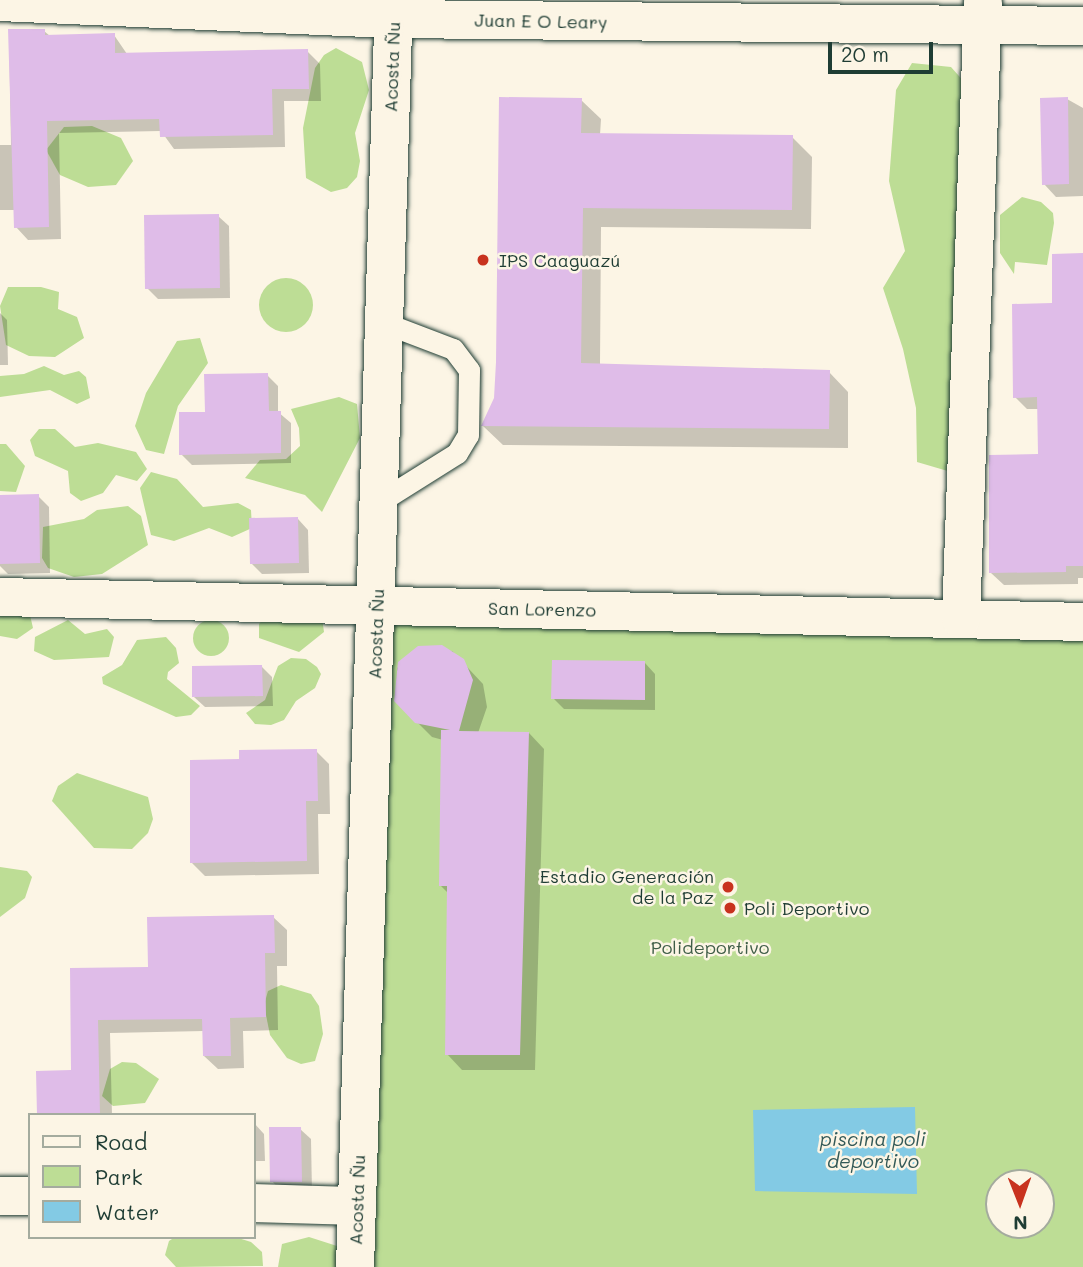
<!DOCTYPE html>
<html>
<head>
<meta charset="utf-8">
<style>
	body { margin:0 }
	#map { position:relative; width:1083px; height:1267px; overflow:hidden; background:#fcf5e5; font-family:Mali,sans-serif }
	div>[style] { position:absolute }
	.green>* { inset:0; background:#bddd95 }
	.round { border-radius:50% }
	.water>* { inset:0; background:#83cae4 }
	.shadow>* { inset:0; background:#0003 }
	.building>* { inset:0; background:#dfbce8 }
	.roads { filter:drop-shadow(0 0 2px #1f3d34) drop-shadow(0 0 2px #1f3d34) }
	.lane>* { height:21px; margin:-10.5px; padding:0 10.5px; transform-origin:10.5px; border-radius:10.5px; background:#fcf5e5 }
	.street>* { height:38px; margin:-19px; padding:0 19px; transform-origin:19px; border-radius:19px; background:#fcf5e5 }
	.dots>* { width:19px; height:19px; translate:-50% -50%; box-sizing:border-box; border:4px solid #fcf5e5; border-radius:50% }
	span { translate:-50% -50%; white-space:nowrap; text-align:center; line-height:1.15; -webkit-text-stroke:5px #fcf5e5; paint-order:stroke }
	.street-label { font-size:18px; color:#1f3d34 }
	.poi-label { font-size:18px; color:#1f3d34 }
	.left { translate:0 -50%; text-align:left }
	.right { translate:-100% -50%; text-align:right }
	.park-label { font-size:18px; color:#3f5d47 }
	.water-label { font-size:19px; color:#335957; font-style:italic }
	.legend { position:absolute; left:28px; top:1113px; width:228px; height:126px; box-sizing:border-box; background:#fcf5e5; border:2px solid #a4ab9e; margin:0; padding:9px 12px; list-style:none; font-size:21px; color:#1f3d34 }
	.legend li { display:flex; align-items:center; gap:14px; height:35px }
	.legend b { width:35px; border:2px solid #a4ab9e }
	.north { position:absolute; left:985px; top:1169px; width:70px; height:70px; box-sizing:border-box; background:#fcf5e5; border:2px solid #a4ab9e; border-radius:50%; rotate:179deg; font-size:19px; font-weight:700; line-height:28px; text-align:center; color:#1f3d34 }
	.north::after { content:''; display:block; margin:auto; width:24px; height:32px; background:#c8321e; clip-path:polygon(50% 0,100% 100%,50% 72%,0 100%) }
	.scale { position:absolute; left:828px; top:42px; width:105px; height:32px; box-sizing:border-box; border:4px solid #1f3d34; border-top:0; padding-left:9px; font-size:21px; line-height:24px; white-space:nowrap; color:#1f3d34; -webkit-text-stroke:5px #fcf5e5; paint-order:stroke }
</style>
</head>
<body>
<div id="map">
	<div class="green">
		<div style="clip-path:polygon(336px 48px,362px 62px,369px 90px,355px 133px,360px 161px,357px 177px,347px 188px,331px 192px,306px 178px,303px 128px,315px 68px,324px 55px)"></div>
		<div style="clip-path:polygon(912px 63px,951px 67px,974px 93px,951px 472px,917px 462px,916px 408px,903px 349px,883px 288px,905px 251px,889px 181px,896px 90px)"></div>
		<div style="clip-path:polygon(92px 126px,121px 138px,133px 161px,116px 185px,88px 187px,60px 175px,46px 150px,64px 127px)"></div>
		<div style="clip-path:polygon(1022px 197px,1041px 202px,1053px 213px,1054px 223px,1047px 265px,1015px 262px,1014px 274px,1000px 253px,1000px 215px)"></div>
		<div class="round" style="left:259px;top:278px;width:54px;height:54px"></div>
		<div style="clip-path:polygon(8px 287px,41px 287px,59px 292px,58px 309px,77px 317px,84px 338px,55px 357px,29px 356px,6px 345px,0 306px)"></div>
		<div style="clip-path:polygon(200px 338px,208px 363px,178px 406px,164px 454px,146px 450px,135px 426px,146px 393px,177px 341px)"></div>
		<div style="clip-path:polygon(44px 366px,64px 375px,79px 371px,86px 377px,90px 398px,77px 404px,50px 390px,0 397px,0 376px,24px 374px)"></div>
		<div style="clip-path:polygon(339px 397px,357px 404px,360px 438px,322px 512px,305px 495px,245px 478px,260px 460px,286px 459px,300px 446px,299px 428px,291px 409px)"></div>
		<div style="clip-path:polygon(39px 429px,55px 429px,75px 447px,98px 443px,136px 452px,147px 469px,137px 481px,116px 475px,103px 493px,81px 501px,70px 493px,68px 471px,35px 456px,30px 440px)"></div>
		<div style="clip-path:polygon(0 444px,6px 444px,25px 466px,16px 492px,0 491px)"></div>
		<div style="clip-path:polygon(151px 472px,177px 479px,203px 507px,238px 503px,251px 510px,252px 528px,232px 537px,209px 528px,174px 541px,151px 535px,140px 488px)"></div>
		<div style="clip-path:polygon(128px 506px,141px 516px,148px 545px,102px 574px,74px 577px,48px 568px,42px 558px,43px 527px,84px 519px,97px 510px)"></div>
		<div style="clip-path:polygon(0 604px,30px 615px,33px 628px,17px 639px,0 636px)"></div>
		<div style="clip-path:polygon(321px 611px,324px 632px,299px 652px,259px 638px,259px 624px,269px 612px)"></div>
		<div class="round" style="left:193px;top:620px;width:36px;height:36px"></div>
		<div style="clip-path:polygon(68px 620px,85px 634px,107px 629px,114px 637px,109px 657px,54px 660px,34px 651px,35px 637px)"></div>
		<div style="clip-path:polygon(evenodd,390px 624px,1083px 632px,1083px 1267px,361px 1267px,390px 624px,999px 1183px,1041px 1183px,1041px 1225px,999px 1225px,999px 1183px)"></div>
		<div style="clip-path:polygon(166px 637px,176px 648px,179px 663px,168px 672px,167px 679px,200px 706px,191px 715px,176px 717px,103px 684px,102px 677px,122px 665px,137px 640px)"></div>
		<div style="clip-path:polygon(291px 658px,306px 659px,317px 667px,321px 674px,315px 688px,296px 701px,284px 720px,271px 725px,255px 724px,246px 713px,265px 700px,278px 666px)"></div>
		<div style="clip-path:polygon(77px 773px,148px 797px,153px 819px,148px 833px,132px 849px,94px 848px,52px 801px,58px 786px)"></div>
		<div style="clip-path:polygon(0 867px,27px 871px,32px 877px,25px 898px,0 917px)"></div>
		<div style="clip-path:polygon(281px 985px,311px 994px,319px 1006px,323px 1034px,315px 1061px,301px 1064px,287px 1058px,270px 1035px,264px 1005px,268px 991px)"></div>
		<div style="clip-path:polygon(122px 1062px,136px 1063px,159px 1079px,145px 1103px,113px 1106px,102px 1096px,110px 1069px)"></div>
		<div style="clip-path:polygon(175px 1237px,235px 1237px,251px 1242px,262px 1252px,263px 1266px,176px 1267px,165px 1255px,169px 1241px)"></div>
		<div style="clip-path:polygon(309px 1237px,337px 1246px,349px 1267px,278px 1267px,282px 1244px)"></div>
	</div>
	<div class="water">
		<div style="clip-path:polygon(915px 1107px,917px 1194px,755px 1191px,753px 1110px)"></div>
	</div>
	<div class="shadow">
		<div style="clip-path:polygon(9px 31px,44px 31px,50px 36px,114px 35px,127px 54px,307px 51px,320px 64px,321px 101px,284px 101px,285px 147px,174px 149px,161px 131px,59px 133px,61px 239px,28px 240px,16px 227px,15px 210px,0 210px,0 145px,11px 145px)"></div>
		<div style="clip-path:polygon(1067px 99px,1083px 108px,1083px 196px,1056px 197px,1044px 184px)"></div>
		<div style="clip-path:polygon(581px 100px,601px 119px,600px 135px,792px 137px,812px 157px,811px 229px,601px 227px,600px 366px,829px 372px,848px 392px,848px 448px,503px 445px,483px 426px,496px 399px)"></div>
		<div style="clip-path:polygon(218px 216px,229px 226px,230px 298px,158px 299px,147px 288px)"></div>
		<div style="clip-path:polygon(1083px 255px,1083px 578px,1078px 578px,1078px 584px,1004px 585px,991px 573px,1039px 456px,1039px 409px,1027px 409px,1015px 397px,1054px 305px)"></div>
		<div style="clip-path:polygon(0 313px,7px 320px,8px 365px,0 365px)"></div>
		<div style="clip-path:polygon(267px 375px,278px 386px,278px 412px,291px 423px,291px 463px,192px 465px,181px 454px,207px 414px)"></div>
		<div style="clip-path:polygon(0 496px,38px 496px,49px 507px,50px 573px,8px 574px,0 566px)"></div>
		<div style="clip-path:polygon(298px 519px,308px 530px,309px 573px,262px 574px,251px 563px)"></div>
		<div style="clip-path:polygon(419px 648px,452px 651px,483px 684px,487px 707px,478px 733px,529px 733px,544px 749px,535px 1070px,462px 1070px,447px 1054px,448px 893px,441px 886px,443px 740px,432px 737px,396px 701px,397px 668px)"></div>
		<div style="clip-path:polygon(645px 663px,655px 674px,655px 710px,564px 709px,553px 698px)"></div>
		<div style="clip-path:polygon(262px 667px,272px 677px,273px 706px,205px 707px,194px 697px)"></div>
		<div style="clip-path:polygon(316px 751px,329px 764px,330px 814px,318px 814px,319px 874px,205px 876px,192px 863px,240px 761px)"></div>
		<div style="clip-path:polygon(273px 917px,287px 930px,287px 966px,277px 966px,278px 1030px,243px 1031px,244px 1068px,218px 1069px,204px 1056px,204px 1031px,110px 1033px,112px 1115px,38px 1115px,73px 1072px,71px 970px,149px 969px)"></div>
		<div style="clip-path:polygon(254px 1123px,264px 1134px,265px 1161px,254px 1161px)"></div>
		<div style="clip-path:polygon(300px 1129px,311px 1139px,312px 1193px,282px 1192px,272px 1181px)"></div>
	</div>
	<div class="building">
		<div style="clip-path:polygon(8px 29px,45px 29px,45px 35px,115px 33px,115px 53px,308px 49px,309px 89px,272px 89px,273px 135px,160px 137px,159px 119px,47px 121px,49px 227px,14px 228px)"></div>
		<div style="clip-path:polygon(499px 97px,582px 98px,581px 133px,793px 135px,792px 210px,583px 208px,581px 363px,830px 370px,829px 429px,481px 426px,494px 398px,496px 362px)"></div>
		<div style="clip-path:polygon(1068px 97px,1069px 184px,1042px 185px,1040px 98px)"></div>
		<div style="clip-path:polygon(219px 214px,220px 288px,145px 289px,144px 215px)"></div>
		<div style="clip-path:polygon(1083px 253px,1083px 566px,1066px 566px,1066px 572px,989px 573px,989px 455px,1038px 454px,1037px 397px,1013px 398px,1012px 304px,1052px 303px,1052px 254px)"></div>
		<div style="clip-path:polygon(268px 373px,269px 411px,281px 411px,281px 453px,179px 455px,179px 412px,205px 412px,204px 374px)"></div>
		<div style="clip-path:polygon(39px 494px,40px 563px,0 564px,0 495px)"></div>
		<div style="clip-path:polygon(298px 517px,299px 563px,250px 564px,249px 518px)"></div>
		<div style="clip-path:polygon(442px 645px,464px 659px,473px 680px,459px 731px,529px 732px,520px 1055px,445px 1055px,447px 886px,439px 886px,441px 730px,450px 730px,415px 723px,394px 701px,398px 662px,418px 646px)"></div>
		<div style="clip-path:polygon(552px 660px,645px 661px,645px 700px,551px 699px)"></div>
		<div style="clip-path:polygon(262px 665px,263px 696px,192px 697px,192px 666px)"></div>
		<div style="clip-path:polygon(317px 749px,318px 801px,306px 801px,307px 861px,190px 863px,190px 760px,239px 759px,239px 750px)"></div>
		<div style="clip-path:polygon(274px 915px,275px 953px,265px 953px,266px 1017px,230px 1018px,231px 1056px,203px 1056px,202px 1019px,98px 1020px,100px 1115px,37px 1115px,36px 1071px,71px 1070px,70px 968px,148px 967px,147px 917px)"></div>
		<div style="clip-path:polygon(269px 1127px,301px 1127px,302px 1182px,270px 1182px)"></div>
	</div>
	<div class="roads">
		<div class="lane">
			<div style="left:379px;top:502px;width:92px;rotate:-32.1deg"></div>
			<div style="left:457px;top:453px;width:21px;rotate:-59deg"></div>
			<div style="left:468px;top:435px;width:65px;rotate:-89.1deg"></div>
			<div style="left:469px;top:370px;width:26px;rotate:-127deg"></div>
			<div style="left:453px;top:349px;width:73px;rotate:-159.1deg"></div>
		</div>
		<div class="street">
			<div style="left:0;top:2px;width:394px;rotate:2.5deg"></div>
			<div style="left:394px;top:19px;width:689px;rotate:0.58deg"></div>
			<div style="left:0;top:597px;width:1083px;rotate:1.32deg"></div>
			<div style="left:961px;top:619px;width:617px;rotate:-87.96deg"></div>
			<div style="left:0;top:1196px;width:30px"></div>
			<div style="left:254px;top:1203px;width:103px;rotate:1.7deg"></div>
			<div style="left:355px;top:1267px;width:1268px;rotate:-88.24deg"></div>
		</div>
	</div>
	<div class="dots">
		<div style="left:483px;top:260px;background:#c8321e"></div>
		<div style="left:728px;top:887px;background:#c8321e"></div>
		<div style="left:730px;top:908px;background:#c8321e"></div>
	</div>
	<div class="street-label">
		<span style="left:541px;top:21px;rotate:1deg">Juan E O Leary</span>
		<span style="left:392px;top:67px;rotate:-88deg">Acosta Ñu</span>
		<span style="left:542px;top:609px;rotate:1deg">San Lorenzo</span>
		<span style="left:376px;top:634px;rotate:-88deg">Acosta Ñu</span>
		<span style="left:357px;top:1200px;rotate:-88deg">Acosta Ñu</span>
	</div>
	<div class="poi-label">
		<span class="left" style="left:499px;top:260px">IPS Caaguazú</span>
		<span class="right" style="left:714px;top:887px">Estadio Generación<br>de la Paz</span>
		<span class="left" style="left:744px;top:908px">Poli Deportivo</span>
	</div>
	<div class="park-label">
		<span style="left:710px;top:947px">Polideportivo</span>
	</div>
	<div class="water-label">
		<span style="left:873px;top:1150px">piscina poli<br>deportivo</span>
	</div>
	<ul class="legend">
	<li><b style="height:9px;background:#fcf5e5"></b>Road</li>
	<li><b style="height:19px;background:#bddd95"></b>Park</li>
	<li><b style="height:19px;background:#83cae4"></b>Water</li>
	</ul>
	<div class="north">N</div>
	<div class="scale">20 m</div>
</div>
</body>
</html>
